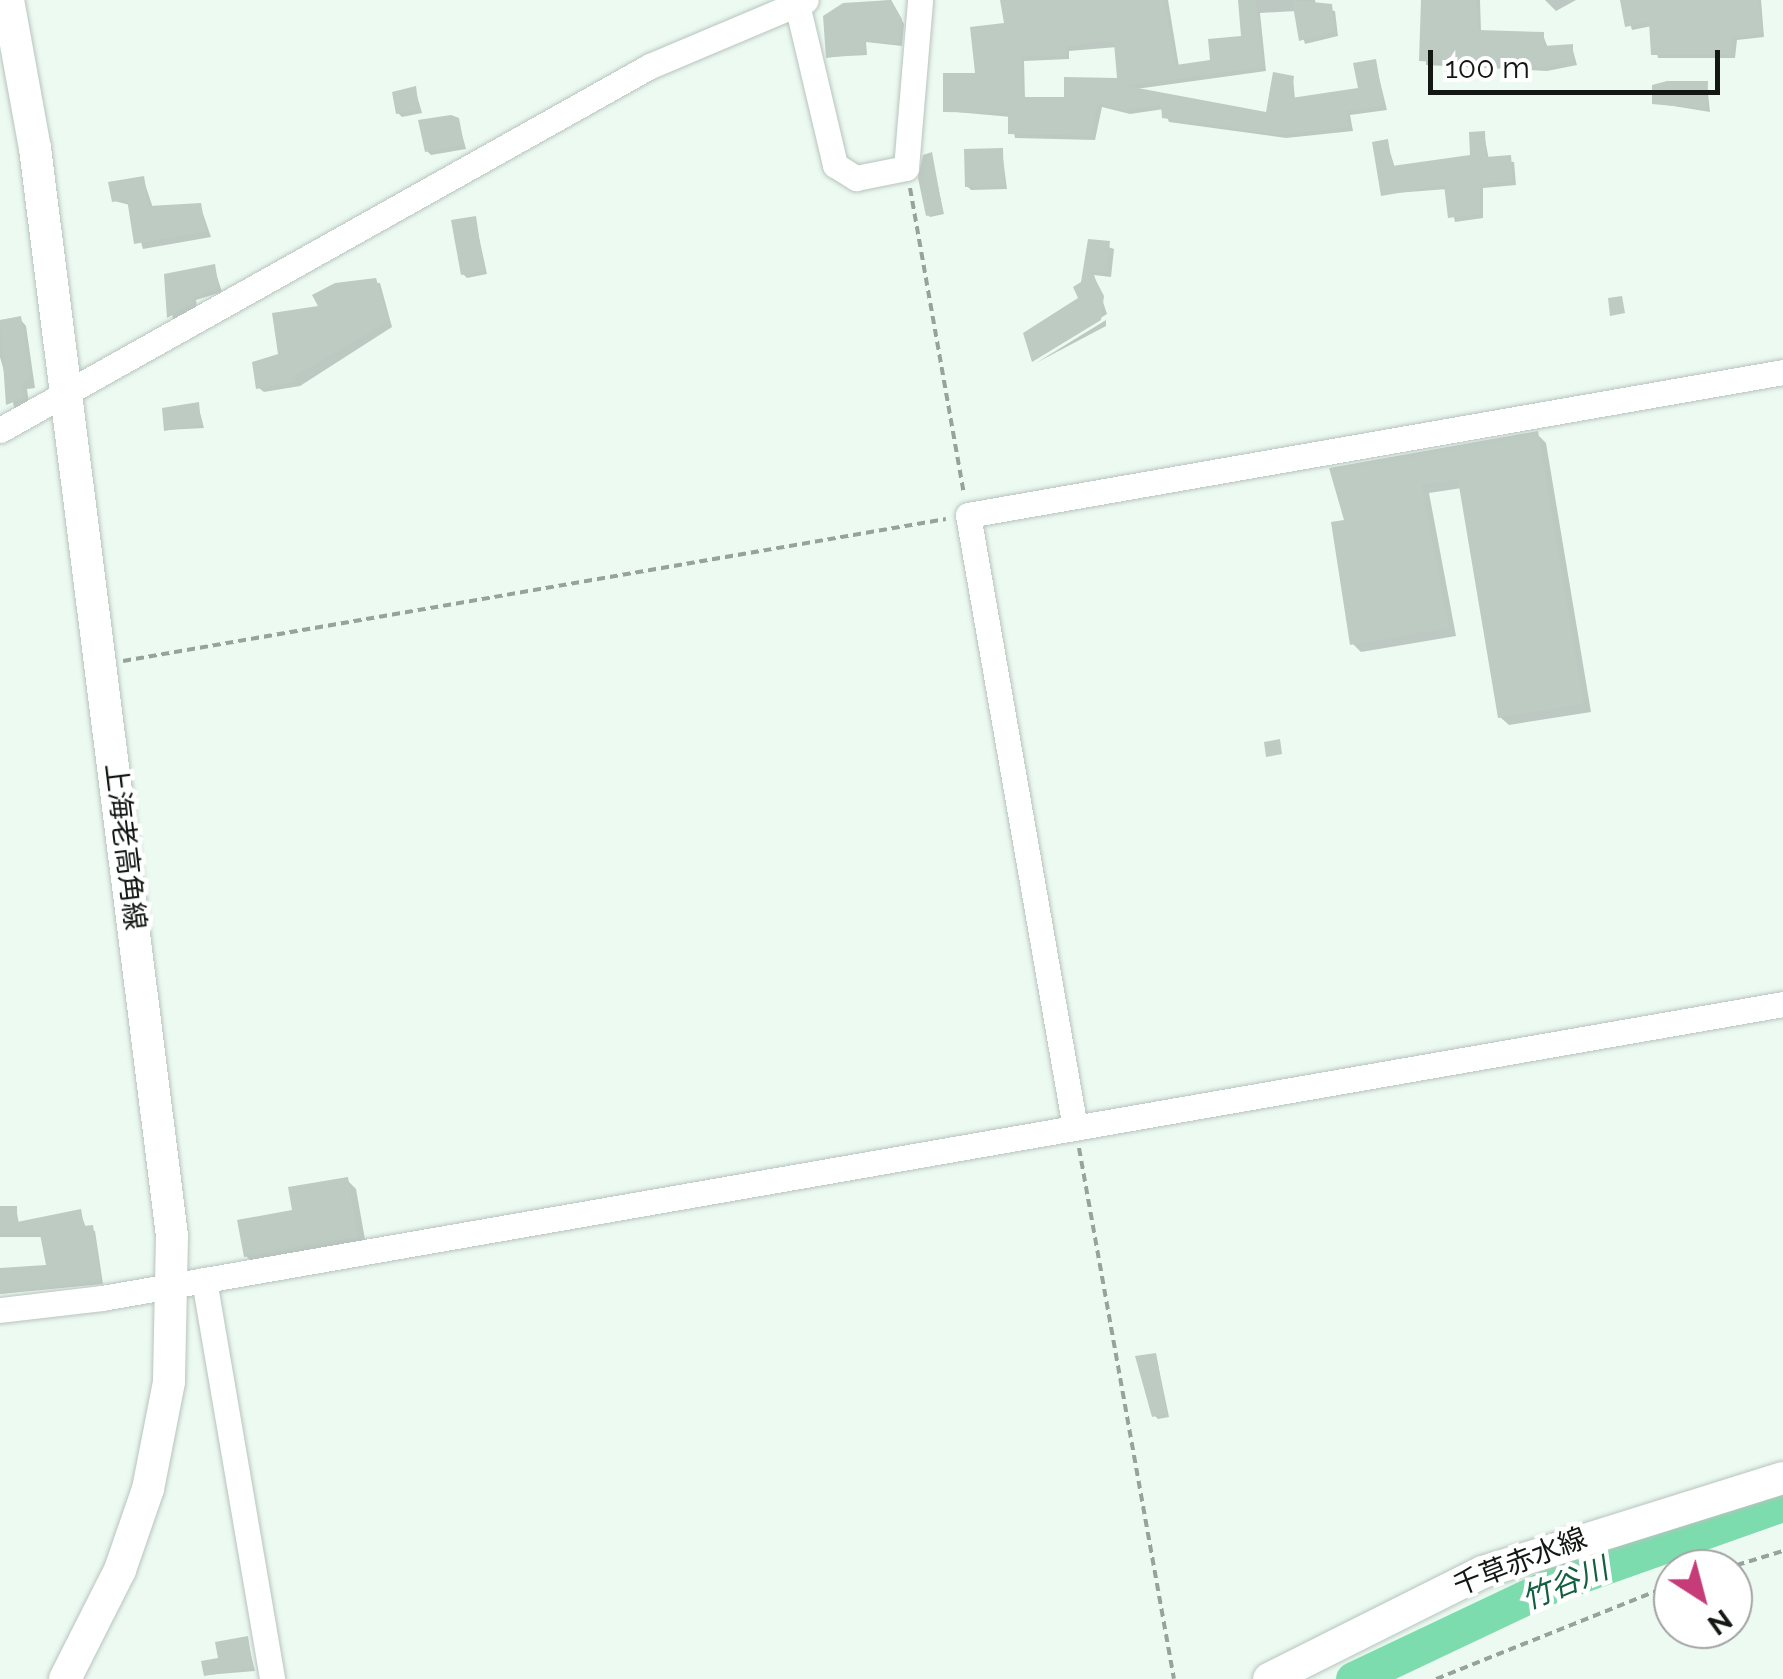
<!DOCTYPE html>
<html>
<head>
<meta charset="utf-8">
<style>
	body { margin:0 }
	#map { position:relative; width:1783px; height:1679px; overflow:hidden; background:#ecfaf2; font-family:Raleway,"Noto Sans JP",sans-serif }
	div>[style] { position:absolute }
	.shadow>* { inset:0; background:#0003 }
	.river>* { height:35px; margin:-17.5px; padding:0 17.5px; transform-origin:17.5px; border-radius:17.5px; background:#7cdcad }
	.building>* { inset:0; background:#bdcbc3 }
	.path>* { height:4px; margin-top:-2px; transform-origin:0; background:repeating-linear-gradient(90deg,#98a29c 0 8px,transparent 0 13px) }
	.roads { filter:drop-shadow(0 0 2px #b7c4bd) drop-shadow(0 0 2px #b7c4bd) }
	.minor>* { height:25px; margin:-12.5px; padding:0 12.5px; transform-origin:12.5px; border-radius:12.5px; background:#fff }
	.major>* { height:32px; margin:-16px; padding:0 16px; transform-origin:16px; border-radius:16px; background:#fff }
	span { translate:-50% -50%; white-space:nowrap; text-align:center; line-height:1.15; -webkit-text-stroke:9px #fff; paint-order:stroke }
	.street-label { font-size:28px; color:#131815 }
	.water-label { font-size:30px; color:#155f41; font-style:italic }
	.north { position:absolute; left:1653px; top:1549px; width:100px; height:100px; box-sizing:border-box; background:#fff; border:2px solid #a1a3a1; border-radius:50%; rotate:144deg; font-size:28px; font-weight:700; line-height:40px; text-align:center; color:#131815 }
	.north::after { content:''; display:block; margin:auto; width:35px; height:45px; background:#c53c78; clip-path:polygon(50% 0,100% 100%,50% 72%,0 100%) }
	.scale { position:absolute; left:1428px; top:50px; width:292px; height:45px; box-sizing:border-box; border:5px solid #131815; border-top:0; padding-left:12px; font-size:30px; line-height:35px; white-space:nowrap; color:#131815; -webkit-text-stroke:8px #fff; paint-order:stroke }
</style>
</head>
<body>
<div id="map">
	<div class="shadow">
		<div style="clip-path:polygon(891px 0,904px 24px,902px 46px,866px 42px,867px 55px,829px 57px,843px 5px)"></div>
		<div style="clip-path:polygon(evenodd,1002px 0,1168px 0,1179px 67px,1213px 63px,1244px 38px,1240px 0,1315px 0,1316px 8px,1335px 11px,1338px 36px,1305px 44px,1296px 11px,1260px 13px,1266px 71px,1136px 89px,1269px 115px,1293px 78px,1295px 100px,1361px 90px,1375px 61px,1387px 110px,1350px 115px,1353px 131px,1286px 138px,1169px 122px,1164px 109px,1130px 114px,1102px 107px,1095px 140px,1015px 138px,1011px 117px,945px 111px,978px 75px,1007px 25px,1002px 0,1117px 47px,1120px 80px,1066px 100px,1025px 99px,1024px 61px,1069px 59px,1069px 51px,1117px 47px)"></div>
		<div style="clip-path:polygon(1424px 0,1480px 0,1481px 32px,1543px 35px,1548px 48px,1572px 47px,1577px 65px,1547px 71px,1426px 65px)"></div>
		<div style="clip-path:polygon(1545px 0,1576px 0,1556px 11px)"></div>
		<div style="clip-path:polygon(1623px 0,1761px 0,1764px 37px,1737px 40px,1735px 58px,1658px 58px,1652px 26px,1632px 30px)"></div>
		<div style="clip-path:polygon(1707px 84px,1710px 112px,1655px 103px)"></div>
		<div style="clip-path:polygon(415px 89px,422px 113px,402px 117px,398px 113px)"></div>
		<div style="clip-path:polygon(458px 120px,466px 149px,431px 155px,427px 151px)"></div>
		<div style="clip-path:polygon(1484px 134px,1489px 160px,1514px 162px,1516px 185px,1483px 188px,1483px 218px,1455px 222px,1447px 189px,1383px 194px,1387px 142px,1395px 168px,1473px 157px)"></div>
		<div style="clip-path:polygon(1002px 151px,1007px 189px,971px 190px,967px 186px)"></div>
		<div style="clip-path:polygon(931px 155px,944px 214px,930px 217px,928px 215px)"></div>
		<div style="clip-path:polygon(143px 178px,153px 208px,200px 205px,211px 237px,143px 249px,130px 205px,114px 201px)"></div>
		<div style="clip-path:polygon(475px 219px,487px 274px,467px 278px,463px 274px)"></div>
		<div style="clip-path:polygon(1090px 241px,1114px 249px,1111px 277px,1094px 275px,1107px 314px,1033px 359px,1025px 334px,1082px 299px)"></div>
		<div style="clip-path:polygon(214px 267px,222px 292px,196px 300px,197px 307px,173px 320px,166px 276px)"></div>
		<div style="clip-path:polygon(380px 283px,392px 327px,300px 386px,264px 392px,259px 388px,336px 285px)"></div>
		<div style="clip-path:polygon(20px 319px,26px 326px,35px 388px,27px 389px,29px 404px,15px 410px,0 357px,0 320px)"></div>
		<div style="clip-path:polygon(1106px 320px,1106px 326px,1036px 363px)"></div>
		<div style="clip-path:polygon(198px 405px,204px 428px,166px 430px)"></div>
		<div style="clip-path:polygon(1537px 434px,1546px 443px,1591px 712px,1509px 725px,1500px 717px,1462px 488px,1429px 493px,1456px 636px,1361px 652px,1352px 643px,1348px 522px,1333px 470px)"></div>
		<div style="clip-path:polygon(347px 1180px,356px 1189px,366px 1245px,255px 1265px,246px 1256px,295px 1212px)"></div>
		<div style="clip-path:polygon(0 1208px,16px 1208px,19px 1224px,80px 1211px,86px 1228px,95px 1231px,103px 1284px,0 1294px,0 1270px,49px 1267px,43px 1237px,0 1237px)"></div>
		<div style="clip-path:polygon(1156px 1355px,1169px 1417px,1158px 1419px,1155px 1416px)"></div>
		<div style="clip-path:polygon(247px 1639px,255px 1671px,206px 1675px,221px 1660px)"></div>
	</div>
	<div class="river">
		<div style="left:1353px;top:1679px;width:216px;rotate:-25.3deg"></div>
		<div style="left:1548px;top:1587px;width:249px;rotate:-19.5deg"></div>
	</div>
	<div class="building">
		<div style="clip-path:polygon(891px 0,902px 19px,900px 44px,864px 41px,866px 53px,826px 58px,823px 16px,843px 3px)"></div>
		<div style="clip-path:polygon(evenodd,1000px 0,1164px 0,1176px 65px,1210px 60px,1208px 39px,1241px 36px,1238px 0,1256px 0,1263px 67px,1127px 86px,1266px 112px,1273px 72px,1294px 76px,1291px 98px,1358px 88px,1353px 63px,1376px 59px,1384px 106px,1347px 111px,1349px 127px,1280px 135px,1162px 118px,1161px 105px,1124px 110px,1098px 104px,1091px 136px,1008px 134px,1008px 113px,943px 112px,943px 73px,975px 73px,970px 27px,1004px 23px,1000px 0,1102px 41px,1114px 43px,1117px 78px,1064px 77px,1064px 97px,1022px 97px,1021px 57px,1066px 56px,1066px 47px,1102px 41px)"></div>
		<div style="clip-path:polygon(1292px 0,1332px 4px,1335px 32px,1299px 41px)"></div>
		<div style="clip-path:polygon(1421px 0,1476px 0,1478px 30px,1544px 32px,1544px 46px,1573px 44px,1573px 61px,1541px 68px,1419px 61px)"></div>
		<div style="clip-path:polygon(1620px 0,1759px 0,1762px 34px,1733px 37px,1731px 55px,1651px 55px,1649px 22px,1625px 27px)"></div>
		<div style="clip-path:polygon(1667px 81px,1708px 81px,1707px 109px,1652px 104px,1652px 85px)"></div>
		<div style="clip-path:polygon(416px 86px,419px 110px,396px 114px,392px 92px)"></div>
		<div style="clip-path:polygon(451px 115px,459px 118px,464px 145px,425px 152px,418px 120px)"></div>
		<div style="clip-path:polygon(1485px 131px,1486px 157px,1511px 155px,1513px 182px,1480px 184px,1480px 214px,1448px 218px,1444px 185px,1381px 196px,1372px 142px,1388px 139px,1392px 166px,1470px 155px,1469px 132px)"></div>
		<div style="clip-path:polygon(1003px 148px,1004px 186px,965px 187px,964px 149px)"></div>
		<div style="clip-path:polygon(932px 152px,943px 212px,926px 216px,918px 178px,923px 155px)"></div>
		<div style="clip-path:polygon(144px 176px,149px 206px,201px 203px,206px 232px,134px 244px,127px 199px,112px 202px,108px 182px)"></div>
		<div style="clip-path:polygon(476px 216px,484px 271px,461px 275px,451px 220px)"></div>
		<div style="clip-path:polygon(1088px 239px,1110px 241px,1107px 273px,1091px 271px,1104px 296px,1101px 320px,1032px 362px,1023px 333px,1078px 298px,1073px 287px,1081px 282px)"></div>
		<div style="clip-path:polygon(215px 264px,219px 289px,193px 297px,194px 303px,167px 318px,164px 274px)"></div>
		<div style="clip-path:polygon(376px 278px,389px 321px,295px 376px,296px 382px,256px 389px,252px 362px,278px 354px,272px 313px,318px 306px,312px 295px,335px 283px)"></div>
		<div style="clip-path:polygon(1622px 296px,1625px 313px,1610px 316px,1608px 298px)"></div>
		<div style="clip-path:polygon(21px 316px,31px 377px,22px 383px,24px 398px,6px 405px,0 320px)"></div>
		<div style="clip-path:polygon(199px 402px,201px 425px,164px 431px,162px 408px)"></div>
		<div style="clip-path:polygon(1538px 431px,1584px 704px,1498px 718px,1458px 480px,1422px 485px,1449px 628px,1350px 645px,1331px 522px,1344px 520px,1329px 468px)"></div>
		<div style="clip-path:polygon(1280px 739px,1282px 754px,1266px 757px,1264px 742px)"></div>
		<div style="clip-path:polygon(348px 1177px,358px 1237px,244px 1257px,237px 1220px,292px 1210px,288px 1187px)"></div>
		<div style="clip-path:polygon(0 1206px,17px 1206px,17px 1222px,81px 1209px,84px 1226px,93px 1225px,101px 1282px,0 1294px,0 1268px,46px 1265px,40px 1234px,0 1234px)"></div>
		<div style="clip-path:polygon(1156px 1353px,1167px 1414px,1152px 1417px,1135px 1356px)"></div>
		<div style="clip-path:polygon(248px 1636px,253px 1668px,204px 1676px,201px 1661px,218px 1658px,215px 1642px)"></div>
	</div>
	<div class="path">
		<div style="left:910px;top:188px;width:310px;rotate:80deg"></div>
		<div style="left:123px;top:661px;width:835px;rotate:-9.79deg"></div>
		<div style="left:1079px;top:1148px;width:539px;rotate:79.86deg"></div>
		<div style="left:1724px;top:1569px;width:62px;rotate:-17deg"></div>
		<div style="left:1436px;top:1679px;width:255px;rotate:-21.8deg"></div>
	</div>
	<div class="roads">
		<div class="minor">
			<div style="left:796px;top:0;width:170px;rotate:76.7deg"></div>
			<div style="left:835px;top:165px;width:25px;rotate:32deg"></div>
			<div style="left:856px;top:178px;width:51px;rotate:-11.3deg"></div>
			<div style="left:906px;top:168px;width:169px;rotate:-85.2deg"></div>
			<div style="left:0;top:430px;width:745px;rotate:-29.25deg"></div>
			<div style="left:650px;top:66px;width:169px;rotate:-22.9deg"></div>
			<div style="left:1075px;top:1128px;width:622px;rotate:-99.9deg"></div>
			<div style="left:968px;top:515px;width:827px;rotate:-9.95deg"></div>
			<div style="left:204px;top:1280px;width:405px;rotate:80.3deg"></div>
			<div style="left:0;top:1310px;width:103px;rotate:-6.7deg"></div>
			<div style="left:102px;top:1298px;width:1707px;rotate:-9.92deg"></div>
		</div>
		<div class="major">
			<div style="left:8px;top:0;width:150px;rotate:79.7deg"></div>
			<div style="left:35px;top:148px;width:1097px;rotate:82.82deg"></div>
			<div style="left:172px;top:1236px;width:146px;rotate:91.2deg"></div>
			<div style="left:169px;top:1382px;width:109px;rotate:101.1deg"></div>
			<div style="left:148px;top:1489px;width:86px;rotate:109.1deg"></div>
			<div style="left:120px;top:1570px;width:122px;rotate:116.8deg"></div>
			<div style="left:1269px;top:1679px;width:239px;rotate:-26.6deg"></div>
			<div style="left:1483px;top:1572px;width:314px;rotate:-17.4deg"></div>
		</div>
	</div>
	<div class="street-label">
		<span style="left:125px;top:847px;rotate:83deg">上海老高角線</span>
		<span style="left:1520px;top:1562px;rotate:-21deg">千草赤水線</span>
	</div>
	<div class="water-label">
		<span style="left:1565px;top:1584px;rotate:-22deg">竹谷川</span>
	</div>
	<div class="north">N</div>
	<div class="scale">100 m</div>
</div>
</body>
</html>
